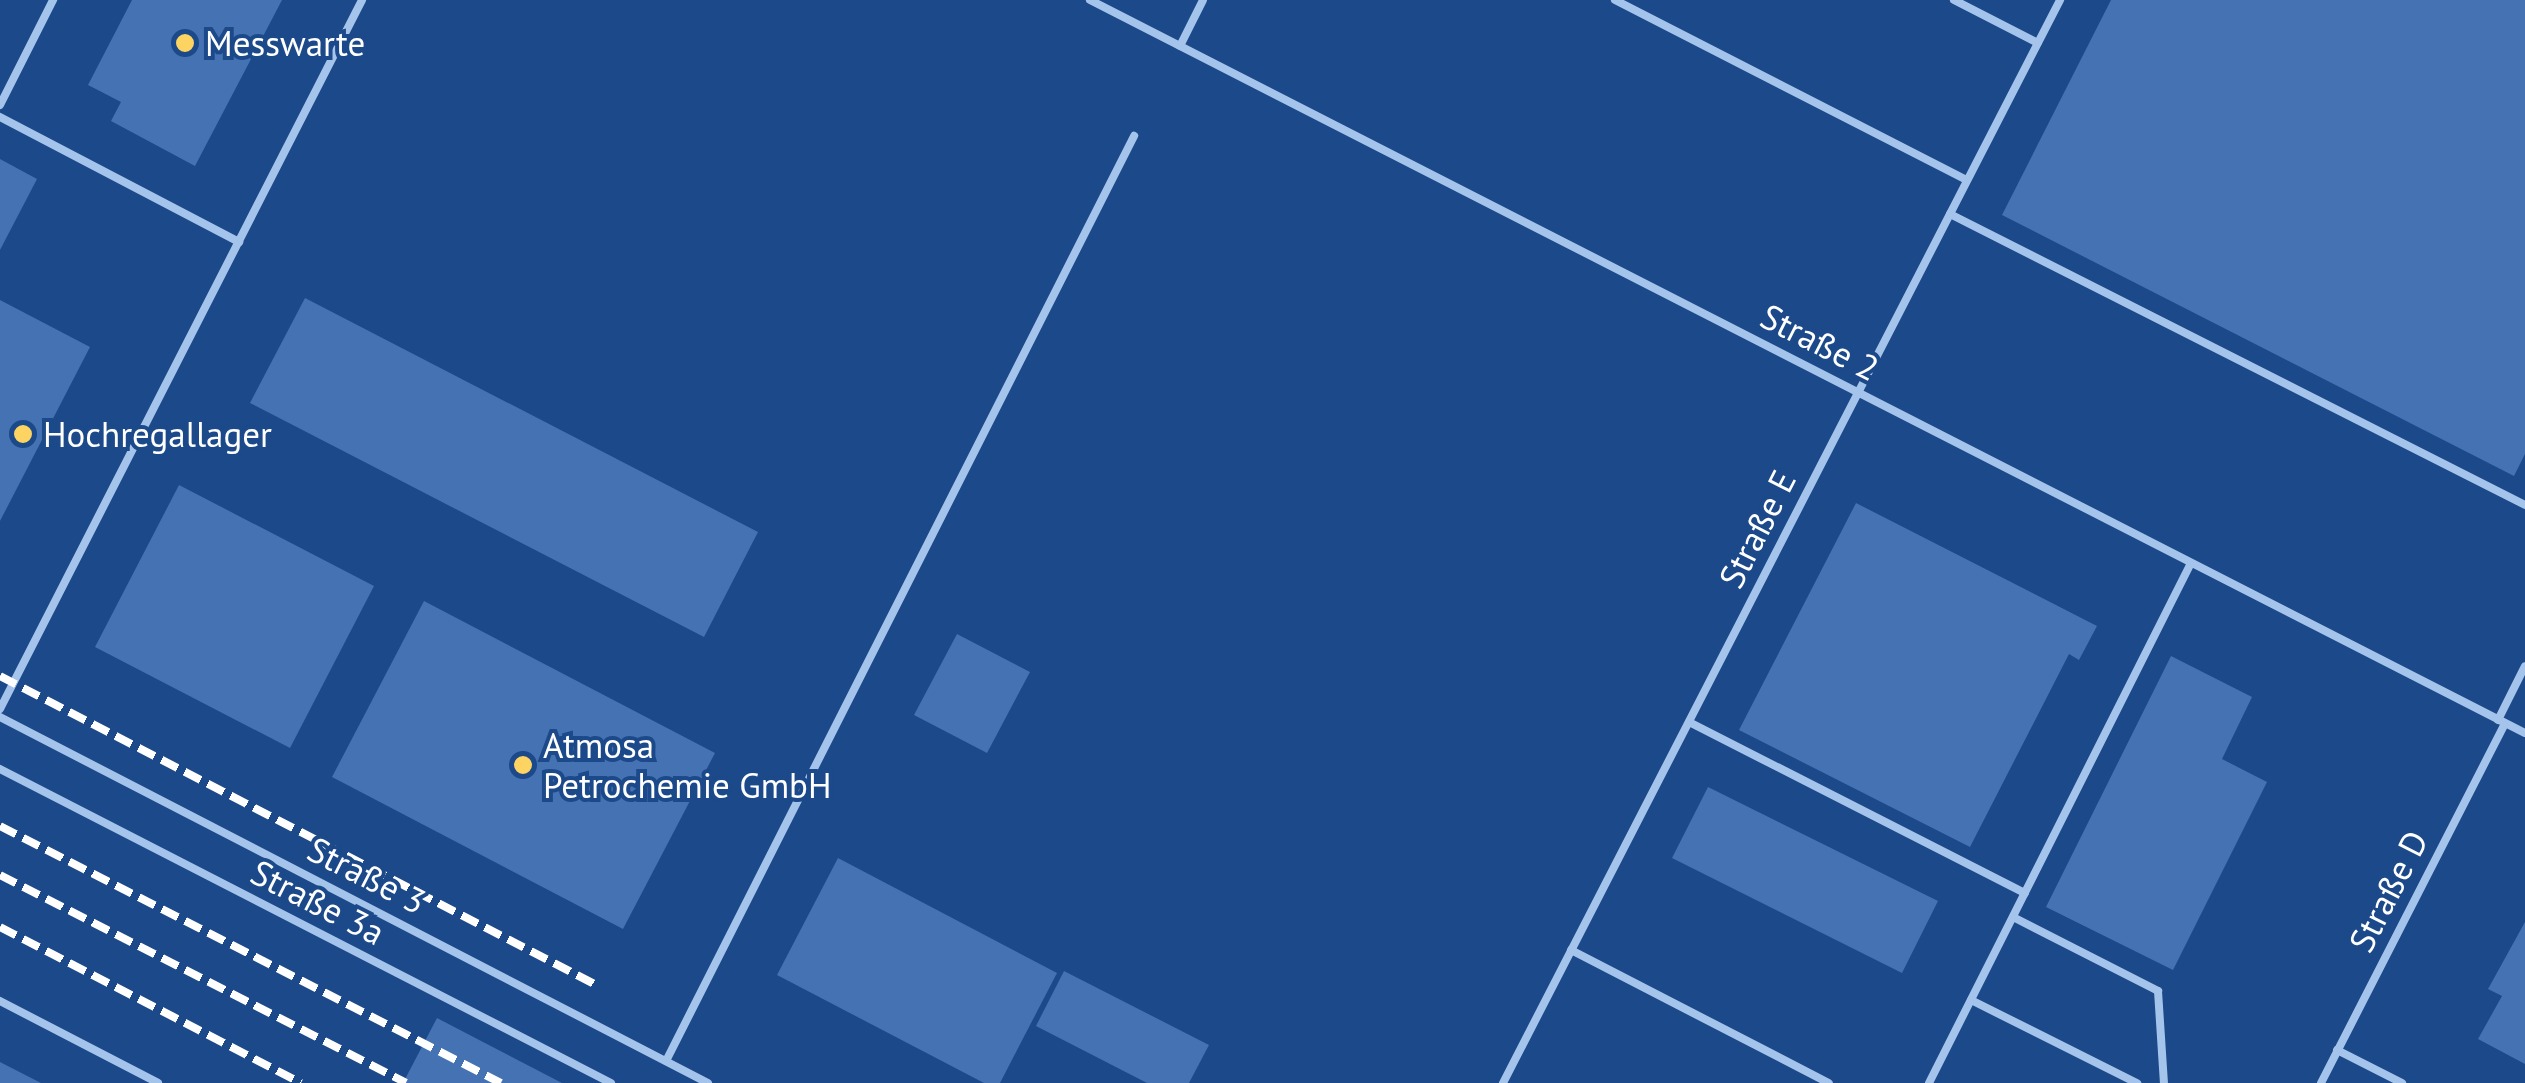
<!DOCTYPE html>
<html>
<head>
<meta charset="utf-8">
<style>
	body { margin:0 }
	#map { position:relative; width:2525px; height:1083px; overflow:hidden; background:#1b4989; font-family:"PT Sans",sans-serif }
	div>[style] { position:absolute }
	.building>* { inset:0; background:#4472b2 }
	.lane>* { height:8px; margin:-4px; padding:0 4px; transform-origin:4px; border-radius:4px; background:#a5c4ec }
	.rail>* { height:8px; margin-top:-4px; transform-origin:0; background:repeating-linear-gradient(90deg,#fff 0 18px,transparent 0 26px) }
	.dots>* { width:28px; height:28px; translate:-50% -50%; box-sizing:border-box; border:5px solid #1b4989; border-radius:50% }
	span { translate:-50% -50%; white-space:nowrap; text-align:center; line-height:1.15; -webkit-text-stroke:8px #1b4989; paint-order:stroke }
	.poi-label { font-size:35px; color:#fff }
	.left { translate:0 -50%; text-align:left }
	.street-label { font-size:35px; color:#fff }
</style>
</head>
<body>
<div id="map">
	<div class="building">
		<div style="clip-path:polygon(132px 0,282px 0,195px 166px,111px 121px,121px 102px,88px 85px)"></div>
		<div style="clip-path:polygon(2111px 0,2525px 0,2525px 454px,2514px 476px,2002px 215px)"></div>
		<div style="clip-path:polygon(0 159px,37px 179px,0 250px)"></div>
		<div style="clip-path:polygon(305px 298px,758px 532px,704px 637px,250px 403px)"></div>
		<div style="clip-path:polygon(0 300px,90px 347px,0 521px)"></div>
		<div style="clip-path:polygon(179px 485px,374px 586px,290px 748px,95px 647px)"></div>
		<div style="clip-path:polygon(1856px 503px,2097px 626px,2079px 660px,2069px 654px,1970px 847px,1739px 730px)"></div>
		<div style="clip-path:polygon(424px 601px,715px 753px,623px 929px,332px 777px)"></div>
		<div style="clip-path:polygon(957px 634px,1030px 672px,987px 753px,914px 715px)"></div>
		<div style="clip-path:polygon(2171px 656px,2252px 697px,2222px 759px,2267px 782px,2173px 970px,2046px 907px)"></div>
		<div style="clip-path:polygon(1708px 787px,1938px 901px,1902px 973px,1672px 858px)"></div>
		<div style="clip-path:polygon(838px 858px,1057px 973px,1000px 1083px,984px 1083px,777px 975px)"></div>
		<div style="clip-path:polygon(2525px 922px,2525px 1064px,2478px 1039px,2502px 996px,2488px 989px)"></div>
		<div style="clip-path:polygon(1064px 971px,1209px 1045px,1189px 1083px,1147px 1083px,1036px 1026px)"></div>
		<div style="clip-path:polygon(437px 1018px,562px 1083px,403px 1083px)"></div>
		<div style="clip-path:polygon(0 1062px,41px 1083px,0 1083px)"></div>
	</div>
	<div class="lane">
		<div style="left:1090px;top:0;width:1611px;rotate:27.06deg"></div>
		<div style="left:1615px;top:0;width:395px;rotate:27.1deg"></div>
		<div style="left:1954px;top:0;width:94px;rotate:27.1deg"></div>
		<div style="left:1180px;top:46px;width:51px;rotate:-63.4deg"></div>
		<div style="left:0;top:105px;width:118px;rotate:-63.2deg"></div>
		<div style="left:0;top:117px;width:270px;rotate:27.6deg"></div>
		<div style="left:1950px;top:214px;width:644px;rotate:26.84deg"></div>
		<div style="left:0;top:709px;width:796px;rotate:-62.95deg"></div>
		<div style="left:0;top:717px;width:797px;rotate:27.34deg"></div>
		<div style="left:2498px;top:720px;width:60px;rotate:-63.4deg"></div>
		<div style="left:1689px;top:722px;width:377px;rotate:27deg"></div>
		<div style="left:0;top:769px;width:687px;rotate:27.2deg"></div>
		<div style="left:2013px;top:917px;width:163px;rotate:27deg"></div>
		<div style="left:2158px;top:991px;width:92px;rotate:86.3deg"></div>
		<div style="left:1571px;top:950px;width:290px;rotate:27.3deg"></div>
		<div style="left:1971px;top:1000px;width:186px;rotate:26.6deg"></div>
		<div style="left:0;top:1001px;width:178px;rotate:27.4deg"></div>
		<div style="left:2337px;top:1050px;width:73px;rotate:26.9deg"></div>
		<div style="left:666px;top:1061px;width:1037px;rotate:-63.16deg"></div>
		<div style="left:1503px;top:1083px;width:1218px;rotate:-62.78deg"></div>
		<div style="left:1929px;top:1083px;width:582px;rotate:-63.26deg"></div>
		<div style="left:2321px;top:1083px;width:404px;rotate:-62.9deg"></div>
	</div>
	<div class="rail">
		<div style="left:0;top:676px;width:674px;rotate:27.4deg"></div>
		<div style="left:0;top:826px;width:563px;rotate:27.16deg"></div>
		<div style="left:0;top:875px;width:456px;rotate:27.1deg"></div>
		<div style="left:0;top:927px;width:339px;rotate:27.4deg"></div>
	</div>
	<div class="dots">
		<div style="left:185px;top:43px;background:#fdd462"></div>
		<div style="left:23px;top:434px;background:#fdd462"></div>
		<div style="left:523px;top:765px;background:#fdd462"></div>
	</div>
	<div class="poi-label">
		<span class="left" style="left:205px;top:43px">Messwarte</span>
		<span class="left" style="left:43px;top:434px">Hochregallager</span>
		<span class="left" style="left:543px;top:765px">Atmosa<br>Petrochemie GmbH</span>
	</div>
	<div class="street-label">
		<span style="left:1820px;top:342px;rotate:27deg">Straße 2</span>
		<span style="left:1757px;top:529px;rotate:-63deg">Straße E</span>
		<span style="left:367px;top:875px;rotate:27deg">Straße 3</span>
		<span style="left:2388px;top:891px;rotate:-63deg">Straße D</span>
		<span style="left:318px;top:902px;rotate:27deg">Straße 3a</span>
	</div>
</div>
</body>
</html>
